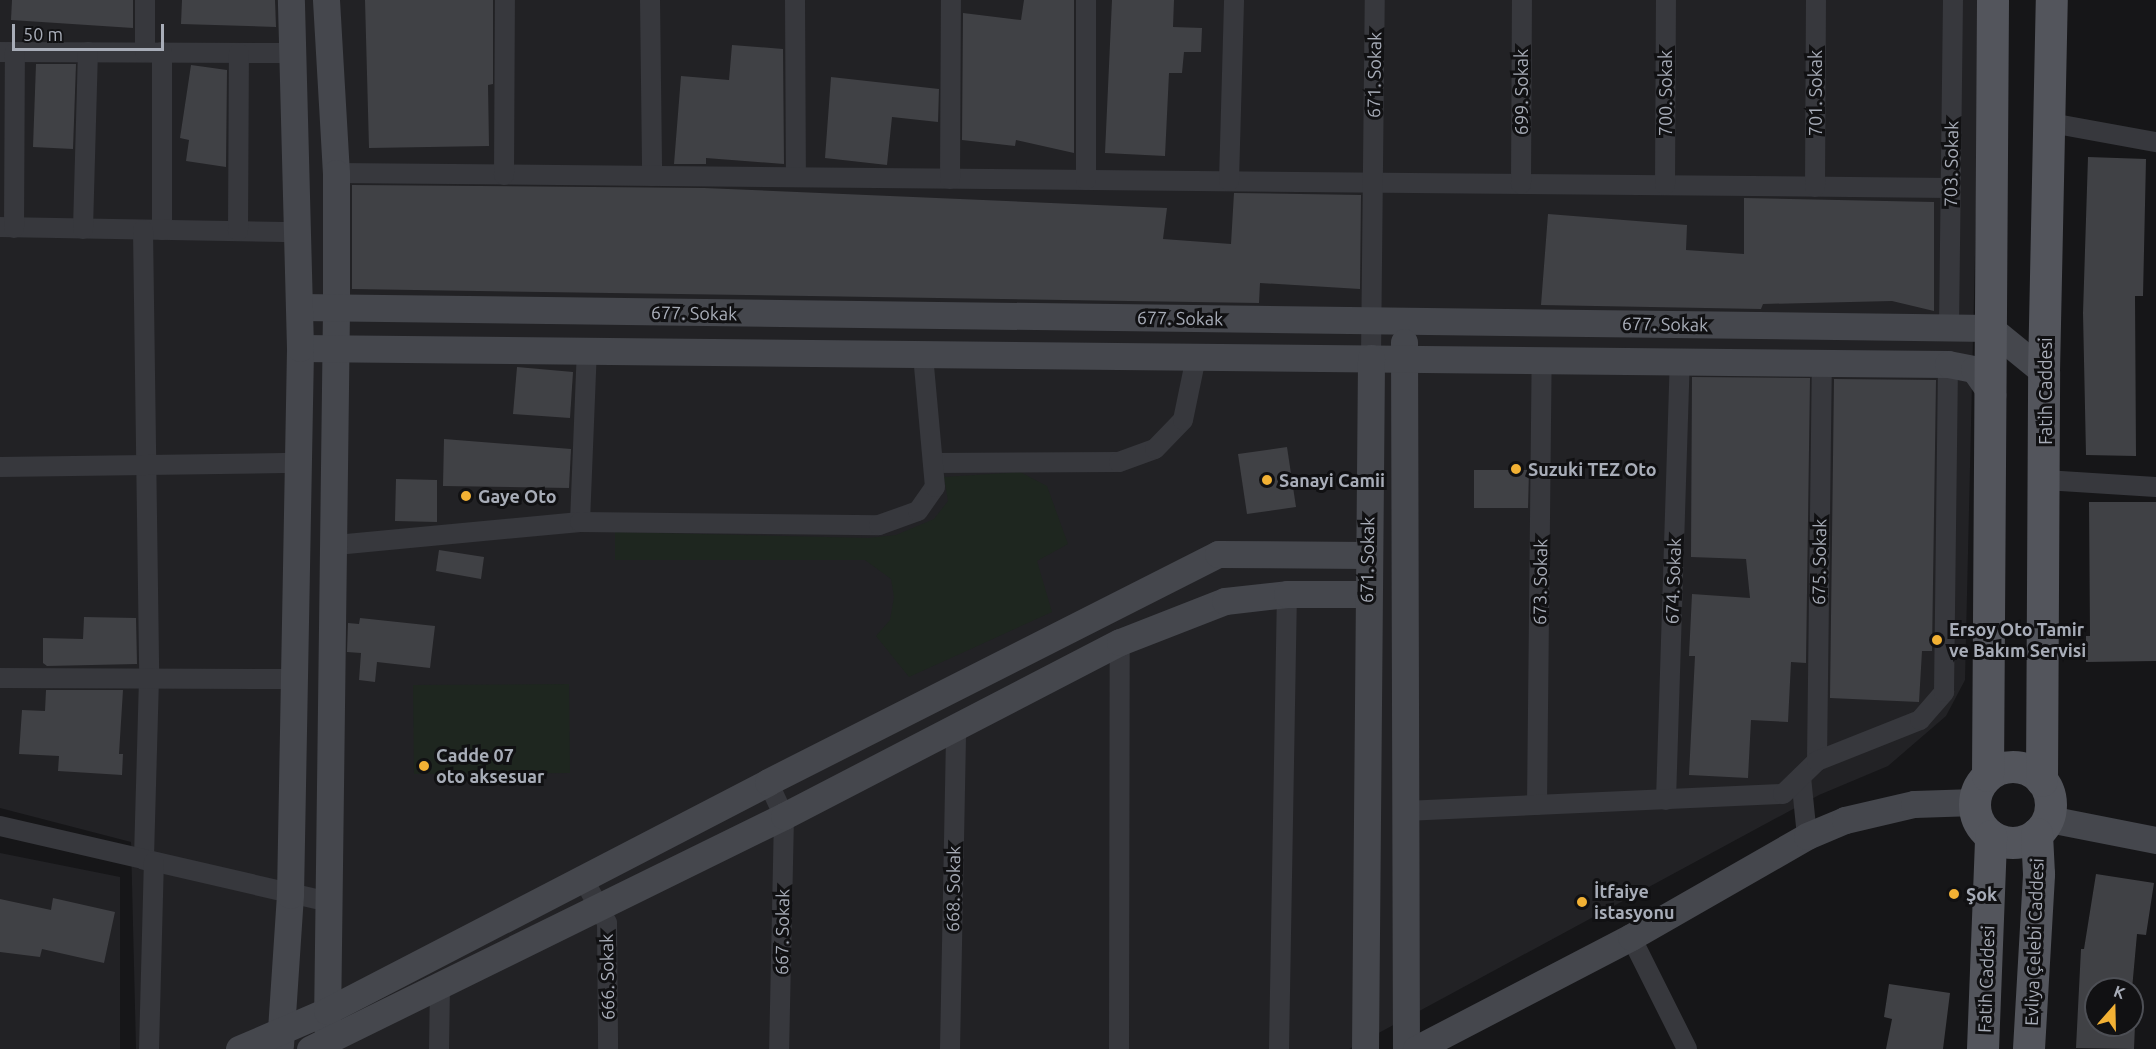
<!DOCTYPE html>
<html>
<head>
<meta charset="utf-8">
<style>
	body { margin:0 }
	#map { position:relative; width:2156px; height:1049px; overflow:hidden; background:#161618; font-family:Ubuntu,sans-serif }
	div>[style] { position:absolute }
	.built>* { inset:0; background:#222225 }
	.green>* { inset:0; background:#1e261f }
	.building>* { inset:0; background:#404145 }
	.street>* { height:20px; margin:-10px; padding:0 10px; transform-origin:10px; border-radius:10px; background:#37383d }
	.secondary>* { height:27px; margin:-13.5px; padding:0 13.5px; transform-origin:13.5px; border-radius:13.5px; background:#45474d }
	.primary>* { height:32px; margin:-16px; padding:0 16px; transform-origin:16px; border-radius:16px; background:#53555c }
	.primary>.ring { margin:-16px; padding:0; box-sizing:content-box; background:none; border:32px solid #53555c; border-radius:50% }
	.dots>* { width:16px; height:16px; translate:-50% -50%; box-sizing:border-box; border:3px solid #111113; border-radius:50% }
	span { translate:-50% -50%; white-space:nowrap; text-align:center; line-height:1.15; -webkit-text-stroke:6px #111113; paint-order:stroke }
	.street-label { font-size:18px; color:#a8adb8 }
	.poi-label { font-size:18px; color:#a8adb8; font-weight:700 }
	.left { translate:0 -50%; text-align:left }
	.north { position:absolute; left:2084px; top:977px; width:60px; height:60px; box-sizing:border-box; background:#111113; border:2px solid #4d4f55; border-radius:50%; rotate:20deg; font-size:16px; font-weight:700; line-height:24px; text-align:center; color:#a8adb8 }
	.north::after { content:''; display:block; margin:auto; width:21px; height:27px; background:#f2b134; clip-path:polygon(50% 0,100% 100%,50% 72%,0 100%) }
	.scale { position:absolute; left:12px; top:24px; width:152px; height:27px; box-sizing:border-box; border:3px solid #a8adb8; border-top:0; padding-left:8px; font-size:18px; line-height:21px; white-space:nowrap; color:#a8adb8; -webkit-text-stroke:4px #111113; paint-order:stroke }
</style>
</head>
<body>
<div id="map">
	<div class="built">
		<div style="clip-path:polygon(0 0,1981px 0,1965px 680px,1946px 716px,1888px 766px,1819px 795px,1349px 1049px,136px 1049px,131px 842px,0 808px)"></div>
		<div style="clip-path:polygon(0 853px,120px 877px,120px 1049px,0 1049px)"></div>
	</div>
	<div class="green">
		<div style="clip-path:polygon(1020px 472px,1047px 486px,1068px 544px,1037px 561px,1052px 612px,909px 677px,876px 636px,890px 620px,894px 597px,891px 579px,865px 560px,615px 560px,615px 532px,868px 538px,896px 535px,934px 519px,948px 501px,944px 477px)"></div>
		<div style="clip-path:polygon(569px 684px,570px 773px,414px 774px,413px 685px)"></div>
	</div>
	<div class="building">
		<div style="clip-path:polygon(12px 0,133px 0,133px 28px,11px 20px)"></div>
		<div style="clip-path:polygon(182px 0,275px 0,276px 27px,181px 24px)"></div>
		<div style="clip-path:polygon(365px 0,493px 0,493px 84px,488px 85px,489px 146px,369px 148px)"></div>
		<div style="clip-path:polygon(1024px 0,1074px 0,1074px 153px,1016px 140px,1015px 146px,962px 140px,963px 13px,1021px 20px)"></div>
		<div style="clip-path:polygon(1112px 0,1174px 0,1173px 27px,1202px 28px,1201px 52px,1184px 52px,1182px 73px,1169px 73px,1165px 156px,1105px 153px)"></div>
		<div style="clip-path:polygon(732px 45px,783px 49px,784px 164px,706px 158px,706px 164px,674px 164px,681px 76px,729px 80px)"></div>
		<div style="clip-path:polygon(36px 64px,76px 64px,73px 149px,33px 147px)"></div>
		<div style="clip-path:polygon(191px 65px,227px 70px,226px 167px,186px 161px,189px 140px,180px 138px)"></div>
		<div style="clip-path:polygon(831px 77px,939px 89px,938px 122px,892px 117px,887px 165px,825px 158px)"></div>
		<div style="clip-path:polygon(2088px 157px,2146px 159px,2143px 296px,2135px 296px,2136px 456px,2086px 455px,2083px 313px)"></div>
		<div style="clip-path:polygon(352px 185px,704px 188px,1167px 208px,1163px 239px,1231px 244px,1234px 193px,1361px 195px,1360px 289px,1260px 283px,1259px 303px,352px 289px)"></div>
		<div style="clip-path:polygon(1744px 198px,1934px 202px,1934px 311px,1892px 301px,1763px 304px,1761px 309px,1541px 305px,1548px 214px,1687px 225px,1686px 250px,1744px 254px)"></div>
		<div style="clip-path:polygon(517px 367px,573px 372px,570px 418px,513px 414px)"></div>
		<div style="clip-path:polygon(1692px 377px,1810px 378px,1806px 663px,1791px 662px,1788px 722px,1751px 720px,1748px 778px,1689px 775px,1695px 656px,1689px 656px,1692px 594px,1750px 598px,1746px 559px,1691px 557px)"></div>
		<div style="clip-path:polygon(1834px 379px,1936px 380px,1932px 651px,1922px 651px,1919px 702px,1830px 698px)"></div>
		<div style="clip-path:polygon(444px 439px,571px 449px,569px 488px,443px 486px)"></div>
		<div style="clip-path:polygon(1287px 447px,1296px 507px,1247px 514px,1238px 454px)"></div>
		<div style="clip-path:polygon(1474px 470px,1529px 470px,1528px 508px,1474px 508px)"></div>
		<div style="clip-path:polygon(396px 479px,437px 480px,437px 522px,395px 521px)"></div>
		<div style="clip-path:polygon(2089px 502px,2156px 502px,2156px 661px,2086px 662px,2086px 636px,2090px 636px)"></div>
		<div style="clip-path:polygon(439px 550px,484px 557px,481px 579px,436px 571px)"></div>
		<div style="clip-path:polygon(84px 617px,136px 618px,137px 664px,47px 666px,43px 663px,43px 638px,83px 639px)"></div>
		<div style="clip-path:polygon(360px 618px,435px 626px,430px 668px,377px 662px,375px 682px,359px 680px,361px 653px,347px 652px,348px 623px,359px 624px)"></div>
		<div style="clip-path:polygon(46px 690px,123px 690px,119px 754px,123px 754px,122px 775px,58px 771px,59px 756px,19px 754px,22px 710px,45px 711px)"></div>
		<div style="clip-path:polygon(2096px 874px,2154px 883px,2146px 935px,2137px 934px,2132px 989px,2096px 989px,2096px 1025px,2135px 1025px,2134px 1049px,2076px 1048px,2081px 949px,2084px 949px)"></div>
		<div style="clip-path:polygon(53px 898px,115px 912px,104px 963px,42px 949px,40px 957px,0 952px,0 899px,51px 910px)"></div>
		<div style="clip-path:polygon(1889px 984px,1950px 993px,1943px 1049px,1886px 1049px,1892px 1019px,1884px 1017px)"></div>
	</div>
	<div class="street">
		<div style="left:650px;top:0;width:176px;rotate:89.3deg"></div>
		<div style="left:795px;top:0;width:177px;rotate:89.7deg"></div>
		<div style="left:0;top:52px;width:292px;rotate:0.2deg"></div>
		<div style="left:145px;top:52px;width:52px;rotate:-90deg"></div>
		<div style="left:162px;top:52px;width:178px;rotate:90deg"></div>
		<div style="left:2051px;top:123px;width:107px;rotate:10.3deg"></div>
		<div style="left:336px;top:173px;width:1614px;rotate:0.53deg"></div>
		<div style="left:504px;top:175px;width:175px;rotate:-89.7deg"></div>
		<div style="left:950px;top:179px;width:179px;rotate:-89.7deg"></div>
		<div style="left:1086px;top:180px;width:180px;rotate:-90deg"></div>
		<div style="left:1229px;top:181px;width:181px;rotate:-88.4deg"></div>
		<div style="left:1521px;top:184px;width:184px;rotate:-89.7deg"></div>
		<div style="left:1665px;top:185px;width:185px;rotate:-89.7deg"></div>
		<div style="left:1815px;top:187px;width:187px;rotate:-89.7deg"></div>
		<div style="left:0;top:227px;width:299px;rotate:1deg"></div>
		<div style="left:14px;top:228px;width:176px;rotate:-89.7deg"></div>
		<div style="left:83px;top:229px;width:177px;rotate:-88.4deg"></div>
		<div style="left:143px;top:230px;width:448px;rotate:89.2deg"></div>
		<div style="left:149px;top:678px;width:182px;rotate:91.6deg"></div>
		<div style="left:238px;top:231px;width:178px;rotate:-89.7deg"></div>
		<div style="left:1949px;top:327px;width:327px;rotate:-89.3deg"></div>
		<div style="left:1371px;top:358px;width:358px;rotate:-89.4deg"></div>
		<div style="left:933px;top:463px;width:186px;rotate:-0.3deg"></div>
		<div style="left:1119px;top:462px;width:38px;rotate:-20deg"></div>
		<div style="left:1155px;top:449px;width:40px;rotate:-46deg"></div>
		<div style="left:1183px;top:420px;width:64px;rotate:-78.3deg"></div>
		<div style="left:0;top:467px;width:299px;rotate:-0.8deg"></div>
		<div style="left:2045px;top:480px;width:111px;rotate:3.6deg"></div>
		<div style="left:580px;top:522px;width:171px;rotate:-87.7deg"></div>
		<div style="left:336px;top:545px;width:245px;rotate:-5.4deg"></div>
		<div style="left:580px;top:522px;width:299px;rotate:0.6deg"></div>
		<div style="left:879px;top:525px;width:41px;rotate:-19.7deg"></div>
		<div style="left:918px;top:511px;width:29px;rotate:-55deg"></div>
		<div style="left:935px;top:487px;width:134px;rotate:-95.2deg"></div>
		<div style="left:0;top:678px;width:296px;rotate:0.2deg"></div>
		<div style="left:1817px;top:761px;width:399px;rotate:-89.3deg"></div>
		<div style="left:1801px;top:777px;width:59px;rotate:84.2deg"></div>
		<div style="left:768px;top:782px;width:38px;rotate:65deg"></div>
		<div style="left:784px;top:816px;width:233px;rotate:91.2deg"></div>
		<div style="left:1666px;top:800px;width:437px;rotate:-88.2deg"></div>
		<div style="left:1537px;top:805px;width:445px;rotate:-89.4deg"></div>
		<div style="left:1405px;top:811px;width:378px;rotate:-2.6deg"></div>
		<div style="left:1783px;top:794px;width:47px;rotate:-44.1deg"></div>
		<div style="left:1817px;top:761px;width:111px;rotate:-21.7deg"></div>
		<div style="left:1920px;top:720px;width:37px;rotate:-49deg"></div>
		<div style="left:1944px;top:692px;width:328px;rotate:-89.3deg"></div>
		<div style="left:0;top:826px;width:338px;rotate:13deg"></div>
		<div style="left:583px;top:878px;width:51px;rotate:61.9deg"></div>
		<div style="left:607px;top:923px;width:126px;rotate:89.5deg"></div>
		<div style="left:1631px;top:937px;width:125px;rotate:63.4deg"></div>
		<div style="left:149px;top:1049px;width:187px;rotate:-88.5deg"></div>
		<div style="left:439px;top:1049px;width:63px;rotate:-89.1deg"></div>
		<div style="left:950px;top:1049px;width:320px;rotate:-88.9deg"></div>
		<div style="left:1119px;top:1049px;width:407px;rotate:-89.9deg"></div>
		<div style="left:1279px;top:1049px;width:455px;rotate:-89deg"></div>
	</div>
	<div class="secondary">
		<div style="left:326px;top:0;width:173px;rotate:86.7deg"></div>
		<div style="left:336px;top:173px;width:136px;rotate:90deg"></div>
		<div style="left:336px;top:309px;width:718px;rotate:90.72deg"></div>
		<div style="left:300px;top:307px;width:1690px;rotate:0.71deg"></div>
		<div style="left:1990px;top:328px;width:70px;rotate:39.2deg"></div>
		<div style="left:1404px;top:342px;width:707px;rotate:89.84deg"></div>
		<div style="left:300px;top:348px;width:1648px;rotate:0.56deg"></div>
		<div style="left:1948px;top:364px;width:26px;rotate:11deg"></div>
		<div style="left:1974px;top:369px;width:32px;rotate:55deg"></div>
		<div style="left:2049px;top:819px;width:109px;rotate:11.1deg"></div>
		<div style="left:280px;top:1045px;width:150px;rotate:-86.2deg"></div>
		<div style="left:290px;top:895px;width:547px;rotate:-88.95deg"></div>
		<div style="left:300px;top:348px;width:348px;rotate:-91.5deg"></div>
		<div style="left:239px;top:1049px;width:96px;rotate:-23.4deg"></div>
		<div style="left:327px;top:1011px;width:497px;rotate:-27.4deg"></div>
		<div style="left:768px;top:782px;width:504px;rotate:-26.87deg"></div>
		<div style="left:1218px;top:554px;width:149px;rotate:0.4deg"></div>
		<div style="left:310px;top:1049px;width:528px;rotate:-26.18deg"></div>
		<div style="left:784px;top:816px;width:378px;rotate:-27.4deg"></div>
		<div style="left:1120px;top:642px;width:113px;rotate:-21.3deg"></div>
		<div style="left:1225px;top:601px;width:62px;rotate:-6.4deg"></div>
		<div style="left:1287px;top:594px;width:79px"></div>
		<div style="left:1365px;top:1049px;width:691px;rotate:-89.5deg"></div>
		<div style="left:1416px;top:1049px;width:242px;rotate:-27.5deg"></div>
		<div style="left:1631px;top:937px;width:203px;rotate:-29.8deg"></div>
		<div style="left:1807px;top:836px;width:41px;rotate:-22.8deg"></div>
		<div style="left:1845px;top:820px;width:71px;rotate:-13.1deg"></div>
		<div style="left:1914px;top:804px;width:61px;rotate:-1.9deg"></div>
	</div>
	<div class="primary">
		<div class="ring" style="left:1975px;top:767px;width:44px;height:44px"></div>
		<div style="left:1988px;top:776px;width:776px;rotate:-89.63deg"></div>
		<div style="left:2042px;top:781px;width:409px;rotate:-89.7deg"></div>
		<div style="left:2044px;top:372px;width:372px;rotate:-88.8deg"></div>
		<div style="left:1983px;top:1049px;width:213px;rotate:-87.8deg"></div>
		<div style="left:2029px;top:1049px;width:175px;rotate:-86.7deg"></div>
		<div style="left:2039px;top:874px;width:40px;rotate:-92.9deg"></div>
	</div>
	<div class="dots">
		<div style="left:1516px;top:469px;background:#f2b134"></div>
		<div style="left:1267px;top:480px;background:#f2b134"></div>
		<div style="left:466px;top:496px;background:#f2b134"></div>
		<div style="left:1937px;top:640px;background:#f2b134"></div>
		<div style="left:424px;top:766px;background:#f2b134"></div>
		<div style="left:1954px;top:894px;background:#f2b134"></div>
		<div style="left:1582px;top:902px;background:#f2b134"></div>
	</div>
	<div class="street-label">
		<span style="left:1374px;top:75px;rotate:-89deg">671. Sokak</span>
		<span style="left:1521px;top:92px;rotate:-90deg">699. Sokak</span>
		<span style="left:1665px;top:93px;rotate:-90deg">700. Sokak</span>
		<span style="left:1815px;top:93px;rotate:-90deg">701. Sokak</span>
		<span style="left:1951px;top:164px;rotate:-89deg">703. Sokak</span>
		<span style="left:694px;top:313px;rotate:1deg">677. Sokak</span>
		<span style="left:1180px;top:318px;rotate:1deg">677. Sokak</span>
		<span style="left:1665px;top:324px;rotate:1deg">677. Sokak</span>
		<span style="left:2045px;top:391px;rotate:-90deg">Fatih Caddesi</span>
		<span style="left:1367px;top:560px;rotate:-89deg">671. Sokak</span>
		<span style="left:1819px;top:562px;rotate:-89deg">675. Sokak</span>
		<span style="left:1673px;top:581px;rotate:-88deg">674. Sokak</span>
		<span style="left:1540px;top:582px;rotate:-89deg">673. Sokak</span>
		<span style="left:953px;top:889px;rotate:-89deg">668. Sokak</span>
		<span style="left:782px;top:932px;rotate:-89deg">667. Sokak</span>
		<span style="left:2034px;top:942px;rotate:-88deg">Evliya Çelebi Caddesi</span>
		<span style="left:607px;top:977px;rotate:-91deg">666. Sokak</span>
		<span style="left:1986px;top:979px;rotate:-88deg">Fatih Caddesi</span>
	</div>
	<div class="poi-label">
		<span class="left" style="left:1528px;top:469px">Suzuki TEZ Oto</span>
		<span class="left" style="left:1279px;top:480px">Sanayi Camii</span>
		<span class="left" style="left:478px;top:496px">Gaye Oto</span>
		<span class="left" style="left:1949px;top:640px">Ersoy Oto Tamir<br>ve Bakım Servisi</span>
		<span class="left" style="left:436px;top:766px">Cadde 07<br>oto aksesuar</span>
		<span class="left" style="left:1594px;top:902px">İtfaiye<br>istasyonu</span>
		<span class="left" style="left:1966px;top:894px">Şok</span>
	</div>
	<div class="north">K</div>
	<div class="scale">50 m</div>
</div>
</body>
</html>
